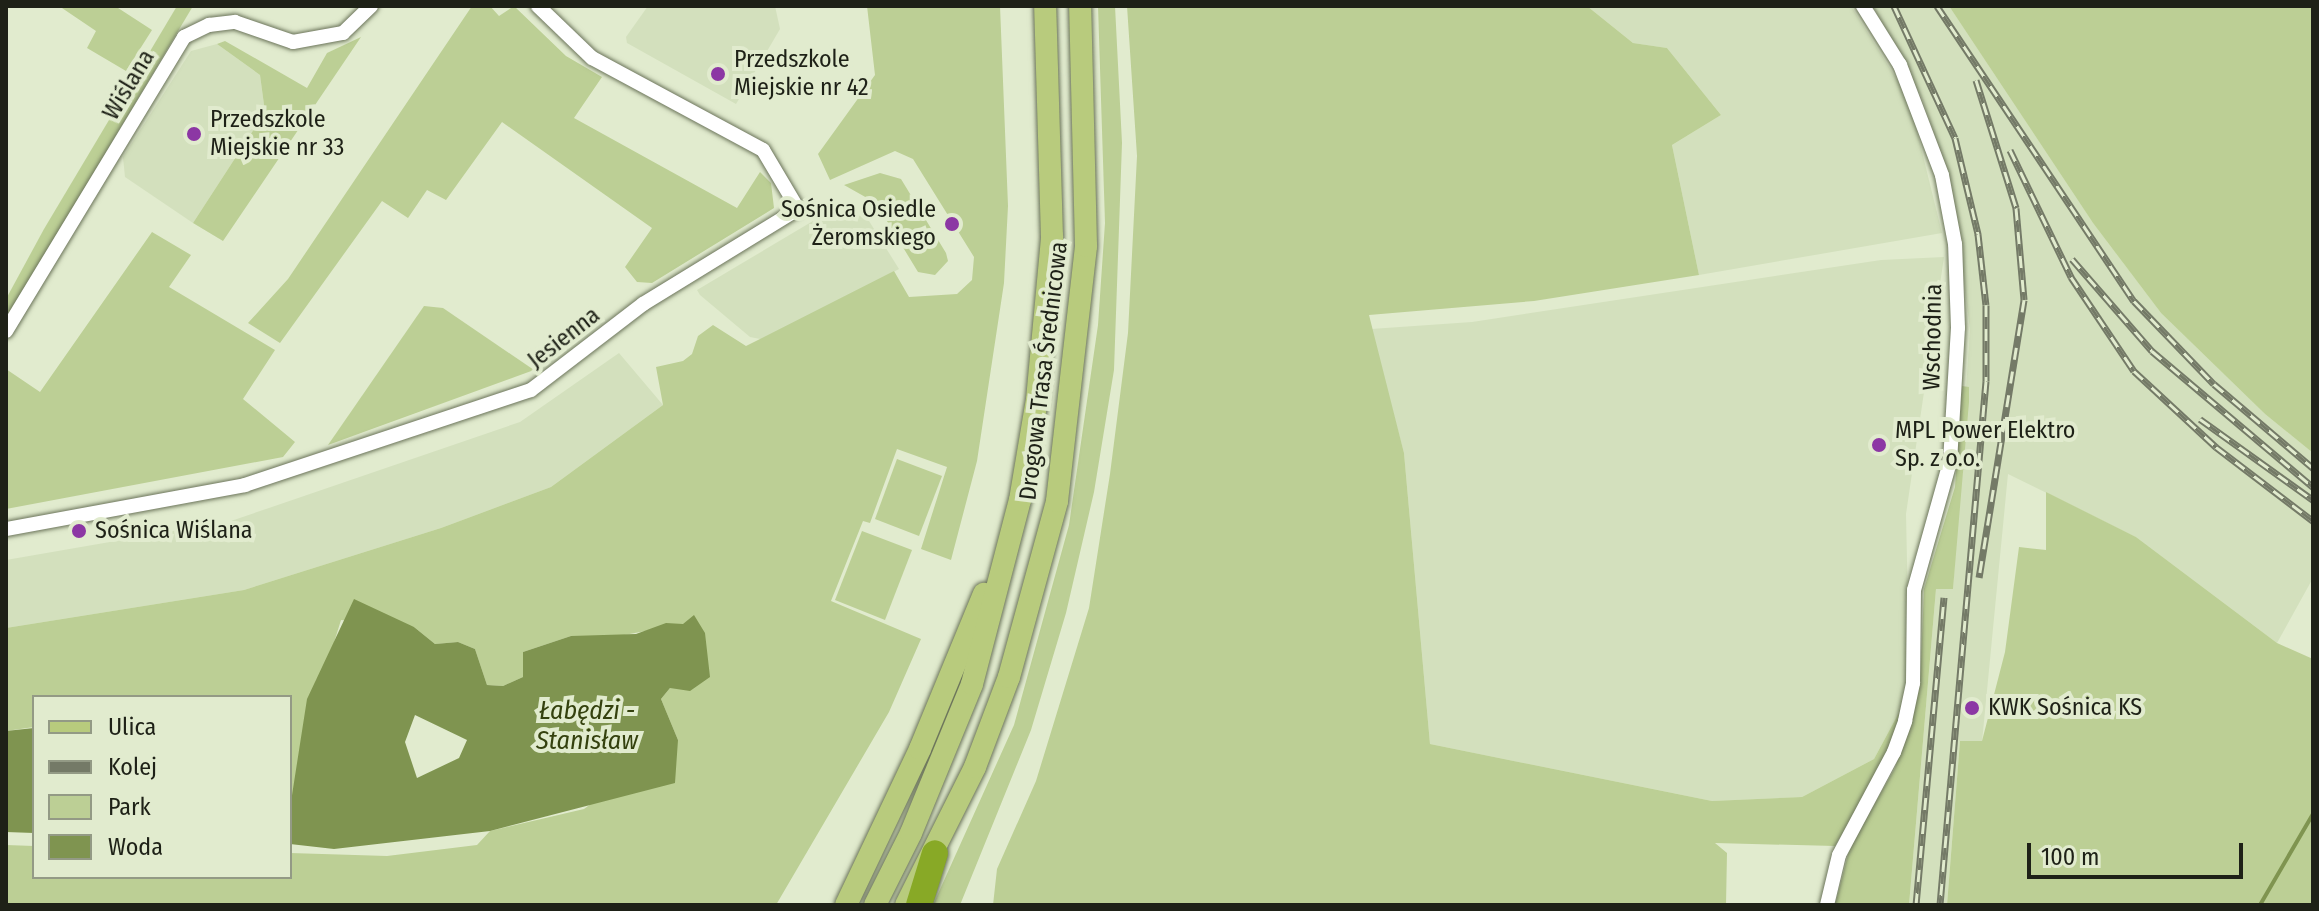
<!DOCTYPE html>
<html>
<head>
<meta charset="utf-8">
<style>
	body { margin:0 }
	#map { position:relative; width:2319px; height:911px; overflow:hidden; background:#e1ebce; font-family:"Fira Sans Condensed",sans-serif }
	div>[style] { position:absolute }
	.built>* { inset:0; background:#d3e0bd }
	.green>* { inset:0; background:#bccf95 }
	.water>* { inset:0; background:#7f9450 }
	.stream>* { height:4px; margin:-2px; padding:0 2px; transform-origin:2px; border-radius:2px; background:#7f9450 }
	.roads { filter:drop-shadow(0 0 2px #6b745a) drop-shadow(0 0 2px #6b745a) }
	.street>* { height:14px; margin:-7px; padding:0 7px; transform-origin:7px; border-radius:7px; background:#fff }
	.primary>* { height:22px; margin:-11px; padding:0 11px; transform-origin:11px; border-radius:11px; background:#b8cb7d }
	.highway>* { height:26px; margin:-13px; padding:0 13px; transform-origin:13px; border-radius:13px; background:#88a926 }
	.rail>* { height:7px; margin-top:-3.5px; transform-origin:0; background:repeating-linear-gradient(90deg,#e1ebce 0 12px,#747a67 0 24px); box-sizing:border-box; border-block:2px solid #747a67 }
	.dots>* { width:22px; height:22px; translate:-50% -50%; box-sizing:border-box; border:4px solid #e1ebce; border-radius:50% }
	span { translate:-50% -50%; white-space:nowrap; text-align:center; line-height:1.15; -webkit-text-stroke:8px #e1ebce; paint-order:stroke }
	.poi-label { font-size:24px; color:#1e2117 }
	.left { translate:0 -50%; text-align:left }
	.right { translate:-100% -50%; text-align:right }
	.street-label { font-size:24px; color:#1e2117 }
	.water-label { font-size:26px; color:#34410e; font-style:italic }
	.frame { position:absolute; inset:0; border:8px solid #1e2117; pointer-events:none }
	.legend { position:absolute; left:32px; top:695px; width:260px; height:184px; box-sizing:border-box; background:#e1ebce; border:2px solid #939a85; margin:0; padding:10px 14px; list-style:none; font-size:24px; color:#1e2117 }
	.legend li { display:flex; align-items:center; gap:16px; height:40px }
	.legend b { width:40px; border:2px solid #939a85 }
	.scale { position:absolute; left:2027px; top:843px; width:216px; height:36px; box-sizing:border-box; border:4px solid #1e2117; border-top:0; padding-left:10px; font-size:24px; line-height:28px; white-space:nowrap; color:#1e2117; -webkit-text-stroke:6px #e1ebce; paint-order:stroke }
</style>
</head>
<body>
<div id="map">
	<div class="built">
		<div style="clip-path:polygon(648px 6px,775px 6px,780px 29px,736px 104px,627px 43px,626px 37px)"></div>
		<div style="clip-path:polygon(1587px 6px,1851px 6px,1909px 99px,1942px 233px,1699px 275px,1672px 145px,1721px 115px,1667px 48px,1633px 43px)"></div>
		<div style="clip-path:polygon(1873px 6px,1949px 6px,2093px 223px,2161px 313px,2265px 414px,2313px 453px,2313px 578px,2277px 643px,2136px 537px,2008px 474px,1982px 742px,1960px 741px,1947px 905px,1909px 905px,1936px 589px,1953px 589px,1970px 329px,1951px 183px,1922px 98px)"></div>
		<div style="clip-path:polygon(217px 44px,260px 75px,265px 112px,193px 223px,125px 177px,123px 157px,191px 51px)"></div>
		<div style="clip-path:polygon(840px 205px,869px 221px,899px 269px,765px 340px,750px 337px,700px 295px,697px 290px)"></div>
		<div style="clip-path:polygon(1944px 257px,1906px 514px,1909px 653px,1903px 705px,1874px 759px,1802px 797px,1712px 801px,1430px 744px,1404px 453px,1371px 329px,1472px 322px,1881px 260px)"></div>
		<div style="clip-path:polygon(619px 353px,663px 405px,551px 487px,441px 528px,244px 590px,6px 628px,6px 560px,231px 521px,520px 422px)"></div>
	</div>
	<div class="green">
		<div style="clip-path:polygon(59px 6px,115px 6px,152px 30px,126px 71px,87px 48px,96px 31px)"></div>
		<div style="clip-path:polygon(177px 6px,193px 6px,6px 320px,6px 299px,44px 229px)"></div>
		<div style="clip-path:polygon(472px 6px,490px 6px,499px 16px,514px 6px,566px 56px,602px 77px,574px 118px,737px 208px,760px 172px,771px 183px,774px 208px,652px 283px,637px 282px,625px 267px,652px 228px,502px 122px,446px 200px,427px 190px,408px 218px,382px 201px,280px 343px,248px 323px,288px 279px)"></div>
		<div style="clip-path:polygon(867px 6px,1000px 6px,1008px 206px,1004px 283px,977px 461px,951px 560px,921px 549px,947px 467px,897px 449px,870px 523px,863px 521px,831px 601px,921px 639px,889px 712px,776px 905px,6px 905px,6px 845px,34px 846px,34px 877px,290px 877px,290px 853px,387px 856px,477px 845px,490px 831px,584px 809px,678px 740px,661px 699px,670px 688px,682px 687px,683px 624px,608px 638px,571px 636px,523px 652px,523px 677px,503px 686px,487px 685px,475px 649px,458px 642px,435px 644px,414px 627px,341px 620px,327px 665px,316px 680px,290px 808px,290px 697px,34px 697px,34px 727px,6px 731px,6px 628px,244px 590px,441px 528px,551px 487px,663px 405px,656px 367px,683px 361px,692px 354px,698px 336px,713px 325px,746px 346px,894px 271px,909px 297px,957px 294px,972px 280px,974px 257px,913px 159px,895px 151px,830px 180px,818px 154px,875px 75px)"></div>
		<div style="clip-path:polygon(1098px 6px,1115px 6px,1122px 143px,1114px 370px,1094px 492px,1066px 613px,1031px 730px,960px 905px,933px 905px,1014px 725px,1069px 525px,1098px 325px,1105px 223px)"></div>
		<div style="clip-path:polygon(1127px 6px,1587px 6px,1633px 43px,1667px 48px,1721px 115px,1672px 145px,1699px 275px,1534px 301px,1369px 315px,1404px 453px,1430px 744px,1712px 801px,1802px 797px,1874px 759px,1903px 705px,1888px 755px,1835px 846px,1715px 843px,1727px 853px,1726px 905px,993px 905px,997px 869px,1036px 781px,1089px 608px,1110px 474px,1128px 333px,1137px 156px)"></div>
		<div style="clip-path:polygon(1949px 6px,2313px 6px,2313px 453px,2265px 414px,2161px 313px,2093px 223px)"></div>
		<div style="clip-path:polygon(361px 37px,223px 241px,193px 223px,265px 112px,260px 75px,217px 44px,225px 41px,307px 88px,327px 53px)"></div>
		<div style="clip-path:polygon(880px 173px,901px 179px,946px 253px,948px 261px,935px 275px,918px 272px,876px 203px,844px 185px)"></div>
		<div style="clip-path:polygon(152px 232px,191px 255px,169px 287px,275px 350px,243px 399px,295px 442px,283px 457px,6px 509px,6px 369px,40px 392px)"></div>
		<div style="clip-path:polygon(424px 306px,443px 308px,534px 370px,328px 445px)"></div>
		<div style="clip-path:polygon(1962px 386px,1969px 387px,1969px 402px,1953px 589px,1936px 589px,1909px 905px,1835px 905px,1850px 847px,1895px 768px,1920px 686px,1924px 589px,1955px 487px)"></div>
		<div style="clip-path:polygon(897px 459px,942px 476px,919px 536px,875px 519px)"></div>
		<div style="clip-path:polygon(2046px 492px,2136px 537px,2277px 643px,2313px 659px,2313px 905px,1947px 905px,1960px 741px,1982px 741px,2005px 652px,2019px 547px,2046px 550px)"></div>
		<div style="clip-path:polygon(862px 531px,912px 550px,885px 620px,835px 600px)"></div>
	</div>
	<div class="water">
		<div style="clip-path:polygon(evenodd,354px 599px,414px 627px,435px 644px,458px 642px,475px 649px,487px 685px,503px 686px,523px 677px,523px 652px,571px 636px,636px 634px,666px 623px,683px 624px,694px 615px,705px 633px,710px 677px,690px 691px,670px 688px,661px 699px,678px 740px,675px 783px,490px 831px,334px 849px,290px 844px,290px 808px,307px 699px,354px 599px,415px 715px,467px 740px,459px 758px,417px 778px,405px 742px,415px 715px)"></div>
		<div style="clip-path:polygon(34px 728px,34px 833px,6px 832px,6px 731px)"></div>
	</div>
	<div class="stream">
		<div style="left:2260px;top:905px;width:105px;rotate:-59.8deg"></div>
	</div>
	<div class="roads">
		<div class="street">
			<div style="left:6px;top:331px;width:344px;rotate:-58.8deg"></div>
			<div style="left:184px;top:37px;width:28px;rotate:-26deg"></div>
			<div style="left:209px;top:25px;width:26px;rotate:-7deg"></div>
			<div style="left:235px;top:22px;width:61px;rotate:19deg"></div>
			<div style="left:293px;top:42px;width:51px;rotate:-10.2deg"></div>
			<div style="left:343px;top:33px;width:39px;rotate:-44deg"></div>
			<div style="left:6px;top:529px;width:243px;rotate:-10.4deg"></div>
			<div style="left:245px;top:485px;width:301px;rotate:-18.4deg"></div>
			<div style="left:531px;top:390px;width:141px;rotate:-37.5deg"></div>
			<div style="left:643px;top:304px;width:182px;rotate:-31.5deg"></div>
			<div style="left:798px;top:209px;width:69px;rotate:-120.7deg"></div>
			<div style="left:763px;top:150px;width:194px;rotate:-151.7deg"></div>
			<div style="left:592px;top:58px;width:75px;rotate:-136.1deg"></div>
			<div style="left:1827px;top:905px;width:51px;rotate:-76.5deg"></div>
			<div style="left:1839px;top:855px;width:117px;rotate:-61.9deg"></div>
			<div style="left:1894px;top:752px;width:33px;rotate:-70deg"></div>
			<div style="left:1905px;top:721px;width:39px;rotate:-78deg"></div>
			<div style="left:1913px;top:683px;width:93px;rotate:-89.4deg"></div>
			<div style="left:1914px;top:590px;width:133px;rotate:-74.3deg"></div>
			<div style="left:1950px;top:462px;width:134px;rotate:-86.6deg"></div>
			<div style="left:1958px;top:328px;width:84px;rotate:-92deg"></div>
			<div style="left:1955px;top:244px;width:70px;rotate:-100.7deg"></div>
			<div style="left:1942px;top:175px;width:118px;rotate:-110.9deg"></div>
			<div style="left:1900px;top:65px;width:70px;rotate:-122.1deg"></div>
		</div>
		<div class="primary">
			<div style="left:846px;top:905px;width:173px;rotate:-64.6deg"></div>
			<div style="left:920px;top:749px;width:168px;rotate:-67.6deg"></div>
			<div style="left:875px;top:905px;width:80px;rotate:-63.4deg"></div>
			<div style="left:911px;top:833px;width:161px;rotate:-67.7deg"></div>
			<div style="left:972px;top:684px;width:190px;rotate:-75.4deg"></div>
			<div style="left:1020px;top:500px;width:101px;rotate:-80.4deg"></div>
			<div style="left:1037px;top:400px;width:164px;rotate:-84.7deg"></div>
			<div style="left:1052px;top:237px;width:231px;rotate:-91.7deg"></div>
			<div style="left:906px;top:905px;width:154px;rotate:-63.4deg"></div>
			<div style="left:975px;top:767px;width:96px;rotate:-69.3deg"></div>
			<div style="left:1009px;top:677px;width:182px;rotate:-74.7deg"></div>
			<div style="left:1057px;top:501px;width:257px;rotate:-83.5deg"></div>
			<div style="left:1086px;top:246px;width:240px;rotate:-91.4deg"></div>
		</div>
		<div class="highway">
			<div style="left:919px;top:905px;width:54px;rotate:-72.9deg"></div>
		</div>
	</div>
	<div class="rail">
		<div style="left:1894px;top:6px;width:145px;rotate:65.2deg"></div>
		<div style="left:1955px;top:138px;width:99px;rotate:76.5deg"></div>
		<div style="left:1978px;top:234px;width:71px;rotate:83.6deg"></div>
		<div style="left:1986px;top:305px;width:76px;rotate:90deg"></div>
		<div style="left:1986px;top:381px;width:526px;rotate:95.02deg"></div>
		<div style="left:1937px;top:6px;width:355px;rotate:56.3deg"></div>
		<div style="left:2134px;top:301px;width:115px;rotate:46.1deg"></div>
		<div style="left:2214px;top:384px;width:130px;rotate:40.3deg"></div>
		<div style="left:1976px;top:80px;width:134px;rotate:72.6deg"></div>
		<div style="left:2016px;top:208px;width:92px;rotate:85deg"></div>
		<div style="left:2024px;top:300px;width:281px;rotate:99.2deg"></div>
		<div style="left:2010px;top:150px;width:141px;rotate:64.3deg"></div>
		<div style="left:2071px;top:277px;width:113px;rotate:56.2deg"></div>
		<div style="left:2134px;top:371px;width:112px;rotate:42.8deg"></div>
		<div style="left:2216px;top:447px;width:122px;rotate:37.3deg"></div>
		<div style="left:2072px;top:259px;width:122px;rotate:49deg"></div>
		<div style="left:2152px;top:351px;width:211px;rotate:40.2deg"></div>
		<div style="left:2200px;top:419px;width:139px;rotate:35.6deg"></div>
		<div style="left:1916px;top:905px;width:309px;rotate:-84.8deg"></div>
	</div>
	<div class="dots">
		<div style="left:718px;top:74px;background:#8c37a4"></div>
		<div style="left:194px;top:134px;background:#8c37a4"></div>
		<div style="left:952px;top:224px;background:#8c37a4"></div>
		<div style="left:1879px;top:445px;background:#8c37a4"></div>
		<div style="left:79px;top:531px;background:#8c37a4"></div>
		<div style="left:1972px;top:708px;background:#8c37a4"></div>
	</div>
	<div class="poi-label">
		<span class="left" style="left:734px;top:74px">Przedszkole<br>Miejskie nr 42</span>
		<span class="left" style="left:210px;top:134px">Przedszkole<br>Miejskie nr 33</span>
		<span class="right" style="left:936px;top:224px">Sośnica Osiedle<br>Żeromskiego</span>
		<span class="left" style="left:1895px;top:445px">MPL Power Elektro<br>Sp. z o.o.</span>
		<span class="left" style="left:95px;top:531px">Sośnica Wiślana</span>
		<span class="left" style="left:1988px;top:708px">KWK Sośnica KS</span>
	</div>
	<div class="street-label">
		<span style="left:129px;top:85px;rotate:-59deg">Wiślana</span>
		<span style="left:1933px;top:337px;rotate:-89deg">Wschodnia</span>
		<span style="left:564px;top:338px;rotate:-38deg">Jesienna</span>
		<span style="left:1044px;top:371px;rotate:-83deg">Drogowa Trasa Średnicowa</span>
	</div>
	<div class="water-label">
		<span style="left:587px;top:726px">Łabędzi -<br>Stanisław</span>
	</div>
	<div class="frame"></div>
	<ul class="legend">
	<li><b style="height:10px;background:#b8cb7d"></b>Ulica</li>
	<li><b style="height:10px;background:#747a67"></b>Kolej</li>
	<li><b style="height:22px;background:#bccf95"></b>Park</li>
	<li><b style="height:22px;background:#7f9450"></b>Woda</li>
	</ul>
	<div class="scale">100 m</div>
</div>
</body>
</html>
